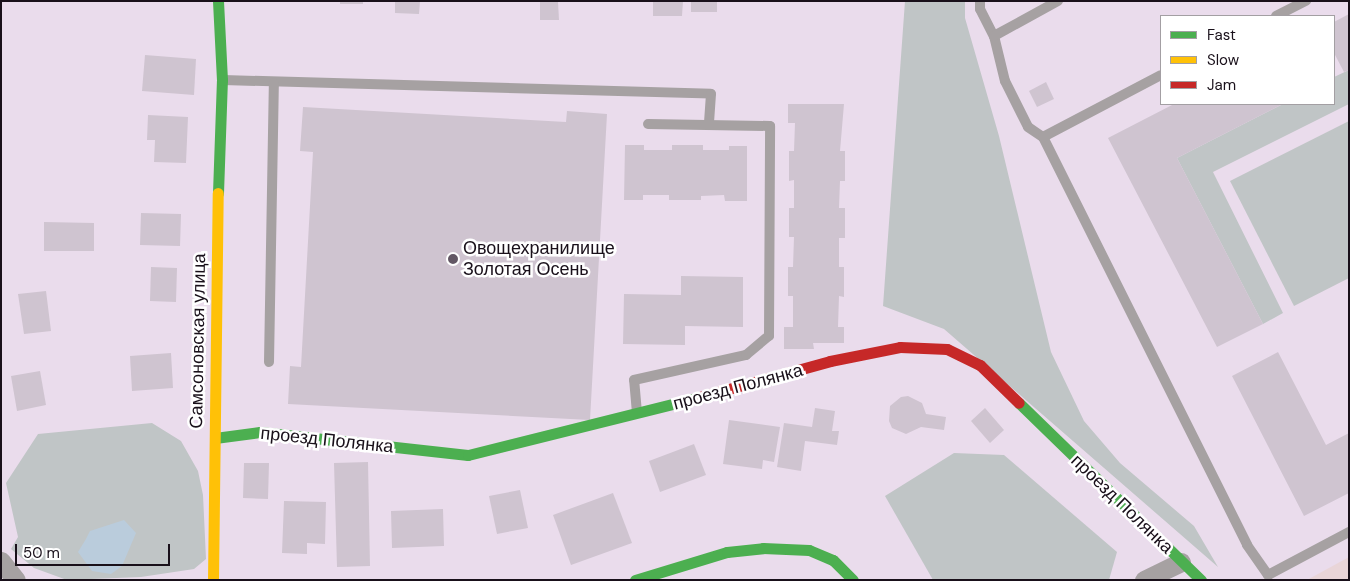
<!DOCTYPE html>
<html>
<head>
<meta charset="utf-8">
<style>
	body { margin:0 }
	#map { position:relative; width:1350px; height:581px; overflow:hidden; background:#eadcec; font-family:"DM Sans",sans-serif }
	div>[style] { position:absolute }
	.education>* { inset:0; background:#e9d5d8 }
	.green>* { inset:0; background:#c0c5c6 }
	.water>* { inset:0; background:#baccdc }
	.building>* { inset:0; background:#cfc4d0 }
	.lane>* { height:10px; margin:-5px; padding:0 5px; transform-origin:5px; border-radius:5px; background:#a6a1a2 }
	.street>* { height:19px; margin:-9.5px; padding:0 9.5px; transform-origin:9.5px; border-radius:9.5px; background:#a6a1a2 }
	.fast>* { height:11px; margin:-5.5px; padding:0 5.5px; transform-origin:5.5px; border-radius:5.5px; background:#4caf50 }
	.slow>* { height:11px; margin:-5.5px; padding:0 5.5px; transform-origin:5.5px; border-radius:5.5px; background:#ffc107 }
	.jam>* { height:11px; margin:-5.5px; padding:0 5.5px; transform-origin:5.5px; border-radius:5.5px; background:#c62828 }
	.dots>* { width:14px; height:14px; translate:-50% -50%; box-sizing:border-box; border:2px solid #fff; border-radius:50% }
	span { translate:-50% -50%; white-space:nowrap; text-align:center; line-height:1.15; -webkit-text-stroke:5px #fff; paint-order:stroke }
	.poi-label { font-size:18px; color:#19101a }
	.left { translate:0 -50%; text-align:left }
	.street-label { font-size:18px; color:#19101a }
	.frame { position:absolute; inset:0; border:2px solid #19101a; pointer-events:none }
	.legend { position:absolute; left:1160px; top:15px; width:175px; height:90px; box-sizing:border-box; background:#fff; border:1px solid #a39fa3; margin:0; padding:6px 9px; list-style:none; font-size:15px; color:#19101a }
	.legend li { display:flex; align-items:center; gap:10px; height:25px }
	.legend b { width:25px; border:1px solid #a39fa3 }
	.scale { position:absolute; left:15px; top:544px; width:155px; height:22px; box-sizing:border-box; border:2px solid #19101a; border-top:0; padding-left:6px; font-size:15px; line-height:18px; white-space:nowrap; color:#19101a; -webkit-text-stroke:4px #fff; paint-order:stroke }
</style>
</head>
<body>
<div id="map">
	<div class="education">
		<div style="clip-path:polygon(1349px 557px,1349px 580px,1307px 580px)"></div>
	</div>
	<div class="green">
		<div style="clip-path:polygon(905px 1px,965px 1px,965px 18px,999px 136px,1051px 352px,1084px 421px,1120px 463px,1194px 526px,1218px 567px,944px 329px,883px 306px)"></div>
		<div style="clip-path:polygon(1349px 70px,1349px 104px,1213px 172px,1283px 313px,1263px 324px,1177px 158px,1283px 104px,1334px 104px,1334px 77px)"></div>
		<div style="clip-path:polygon(1349px 121px,1349px 278px,1294px 306px,1230px 181px)"></div>
		<div style="clip-path:polygon(152px 423px,181px 441px,198px 471px,203px 495px,206px 559px,194px 569px,141px 577px,67px 580px,34px 568px,11px 549px,18px 537px,6px 483px,38px 434px)"></div>
		<div style="clip-path:polygon(954px 453px,1004px 455px,1117px 552px,1109px 580px,933px 580px,885px 496px)"></div>
	</div>
	<div class="water">
		<div style="clip-path:polygon(124px 520px,136px 533px,122px 566px,111px 574px,92px 571px,78px 552px,86px 539px,90px 531px)"></div>
	</div>
	<div class="building">
		<div style="clip-path:polygon(340px 1px,363px 1px,363px 4px,340px 4px)"></div>
		<div style="clip-path:polygon(395px 1px,420px 1px,419px 14px,395px 13px)"></div>
		<div style="clip-path:polygon(653px 1px,683px 1px,682px 16px,653px 16px)"></div>
		<div style="clip-path:polygon(691px 1px,717px 1px,717px 12px,691px 12px)"></div>
		<div style="clip-path:polygon(540px 2px,558px 2px,559px 20px,540px 20px)"></div>
		<div style="clip-path:polygon(1349px 14px,1349px 70px,1344px 72px,1334px 53px,1334px 22px)"></div>
		<div style="clip-path:polygon(145px 55px,196px 59px,194px 95px,142px 91px)"></div>
		<div style="clip-path:polygon(1046px 82px,1054px 99px,1037px 107px,1029px 91px)"></div>
		<div style="clip-path:polygon(788px 104px,844px 104px,840px 151px,845px 151px,845px 181px,840px 181px,839px 208px,845px 208px,845px 238px,839px 238px,839px 267px,844px 267px,844px 297px,839px 296px,838px 327px,844px 327px,844px 343px,813px 343px,814px 349px,784px 349px,784px 327px,793px 327px,793px 296px,788px 296px,788px 267px,793px 267px,794px 237px,789px 237px,789px 208px,794px 208px,794px 180px,789px 181px,789px 151px,794px 151px,795px 123px,788px 123px)"></div>
		<div style="clip-path:polygon(1174px 104px,1283px 104px,1177px 158px,1263px 324px,1217px 347px,1108px 138px)"></div>
		<div style="clip-path:polygon(303px 107px,566px 122px,567px 111px,607px 114px,590px 420px,288px 404px,290px 366px,301px 367px,313px 152px,300px 151px)"></div>
		<div style="clip-path:polygon(148px 115px,188px 117px,186px 163px,154px 162px,155px 140px,147px 140px)"></div>
		<div style="clip-path:polygon(625px 145px,644px 145px,644px 150px,672px 150px,672px 145px,703px 145px,703px 150px,729px 150px,729px 146px,747px 146px,747px 201px,725px 201px,724px 195px,701px 196px,701px 200px,669px 200px,669px 195px,643px 195px,643px 200px,624px 200px)"></div>
		<div style="clip-path:polygon(141px 213px,181px 214px,180px 246px,140px 245px)"></div>
		<div style="clip-path:polygon(44px 222px,94px 223px,94px 251px,44px 251px)"></div>
		<div style="clip-path:polygon(151px 267px,177px 268px,176px 302px,150px 301px)"></div>
		<div style="clip-path:polygon(681px 276px,743px 277px,743px 327px,685px 326px,685px 345px,623px 344px,624px 294px,681px 295px)"></div>
		<div style="clip-path:polygon(46px 291px,51px 331px,24px 334px,18px 294px)"></div>
		<div style="clip-path:polygon(1278px 352px,1326px 445px,1349px 433px,1349px 493px,1304px 516px,1232px 376px)"></div>
		<div style="clip-path:polygon(171px 353px,173px 388px,132px 391px,130px 356px)"></div>
		<div style="clip-path:polygon(40px 371px,46px 405px,17px 411px,11px 376px)"></div>
		<div style="clip-path:polygon(908px 396px,922px 403px,926px 414px,946px 417px,944px 430px,921px 427px,906px 434px,892px 428px,889px 421px,890px 406px,901px 397px)"></div>
		<div style="clip-path:polygon(815px 408px,835px 411px,832px 431px,839px 431px,837px 445px,805px 441px,801px 471px,777px 467px,784px 423px,812px 427px)"></div>
		<div style="clip-path:polygon(985px 408px,1004px 430px,990px 443px,971px 421px)"></div>
		<div style="clip-path:polygon(729px 420px,780px 427px,774px 462px,763px 460px,762px 469px,723px 464px)"></div>
		<div style="clip-path:polygon(694px 444px,706px 475px,660px 492px,649px 461px)"></div>
		<div style="clip-path:polygon(368px 462px,370px 566px,337px 567px,334px 463px)"></div>
		<div style="clip-path:polygon(244px 463px,269px 463px,268px 499px,243px 498px)"></div>
		<div style="clip-path:polygon(520px 490px,528px 528px,497px 534px,489px 496px)"></div>
		<div style="clip-path:polygon(613px 493px,632px 543px,571px 565px,553px 515px)"></div>
		<div style="clip-path:polygon(284px 501px,326px 502px,325px 544px,307px 543px,307px 554px,282px 553px)"></div>
		<div style="clip-path:polygon(443px 509px,444px 546px,392px 548px,391px 511px)"></div>
	</div>
	<div class="lane">
		<div style="left:980px;top:1px;width:8px;rotate:90deg"></div>
		<div style="left:980px;top:9px;width:30px;rotate:63deg"></div>
		<div style="left:994px;top:36px;width:46px;rotate:76.3deg"></div>
		<div style="left:1005px;top:81px;width:51px;rotate:63.4deg"></div>
		<div style="left:1028px;top:127px;width:18px;rotate:34deg"></div>
		<div style="left:1043px;top:137px;width:456px;rotate:63.4deg"></div>
		<div style="left:1247px;top:545px;width:37px;rotate:55deg"></div>
		<div style="left:1268px;top:575px;width:92px;rotate:-28deg"></div>
		<div style="left:1276px;top:16px;width:34px;rotate:-27deg"></div>
		<div style="left:994px;top:36px;width:73px;rotate:-28.7deg"></div>
		<div style="left:223px;top:80px;width:488px;rotate:1.6deg"></div>
		<div style="left:711px;top:94px;width:31px;rotate:94deg"></div>
		<div style="left:1043px;top:137px;width:133px;rotate:-27.7deg"></div>
		<div style="left:269px;top:362px;width:279px;rotate:-89deg"></div>
		<div style="left:637px;top:413px;width:33px;rotate:-95deg"></div>
		<div style="left:634px;top:380px;width:115px;rotate:-12.6deg"></div>
		<div style="left:746px;top:355px;width:30px;rotate:-40deg"></div>
		<div style="left:769px;top:336px;width:210px;rotate:-89.7deg"></div>
		<div style="left:770px;top:126px;width:122px;rotate:-179.1deg"></div>
	</div>
	<div class="street">
		<div style="left:1px;top:561px;width:24px;rotate:52deg"></div>
		<div style="left:1144px;top:580px;width:41px;rotate:-25.9deg"></div>
	</div>
	<div class="fast">
		<div style="left:218px;top:193px;width:113px;rotate:-88deg"></div>
		<div style="left:222px;top:80px;width:79px;rotate:-92.9deg"></div>
		<div style="left:1019px;top:403px;width:254px;rotate:44.2deg"></div>
		<div style="left:215px;top:438px;width:45px;rotate:-7.6deg"></div>
		<div style="left:260px;top:432px;width:209px;rotate:6.3deg"></div>
		<div style="left:468px;top:455px;width:235px;rotate:-14deg"></div>
		<div style="left:635px;top:580px;width:96px;rotate:-16.9deg"></div>
		<div style="left:727px;top:552px;width:36px;rotate:-6deg"></div>
		<div style="left:763px;top:548px;width:46px;rotate:2.5deg"></div>
		<div style="left:809px;top:550px;width:26px;rotate:23deg"></div>
		<div style="left:833px;top:560px;width:28px;rotate:45deg"></div>
	</div>
	<div class="slow">
		<div style="left:213px;top:580px;width:387px;rotate:-89.3deg"></div>
	</div>
	<div class="jam">
		<div style="left:696px;top:398px;width:139px;rotate:-15.4deg"></div>
		<div style="left:830px;top:361px;width:71px;rotate:-11.3deg"></div>
		<div style="left:900px;top:347px;width:47px;rotate:2.4deg"></div>
		<div style="left:947px;top:349px;width:37px;rotate:26deg"></div>
		<div style="left:980px;top:365px;width:54px;rotate:44.3deg"></div>
	</div>
	<div class="dots">
		<div style="left:453px;top:259px;background:#625764"></div>
	</div>
	<div class="poi-label">
		<span class="left" style="left:463px;top:259px">Овощехранилище<br>Золотая Осень</span>
	</div>
	<div class="street-label">
		<span style="left:198px;top:341px;rotate:-89deg">Самсоновская улица</span>
		<span style="left:738px;top:387px;rotate:-15deg">проезд Полянка</span>
		<span style="left:327px;top:440px;rotate:6deg">проезд Полянка</span>
		<span style="left:1122px;top:504px;rotate:44deg">проезд Полянка</span>
	</div>
	<div class="frame"></div>
	<ul class="legend">
	<li><b style="height:6px;background:#4caf50"></b>Fast</li>
	<li><b style="height:6px;background:#ffc107"></b>Slow</li>
	<li><b style="height:6px;background:#c62828"></b>Jam</li>
	</ul>
	<div class="scale">50 m</div>
</div>
</body>
</html>
